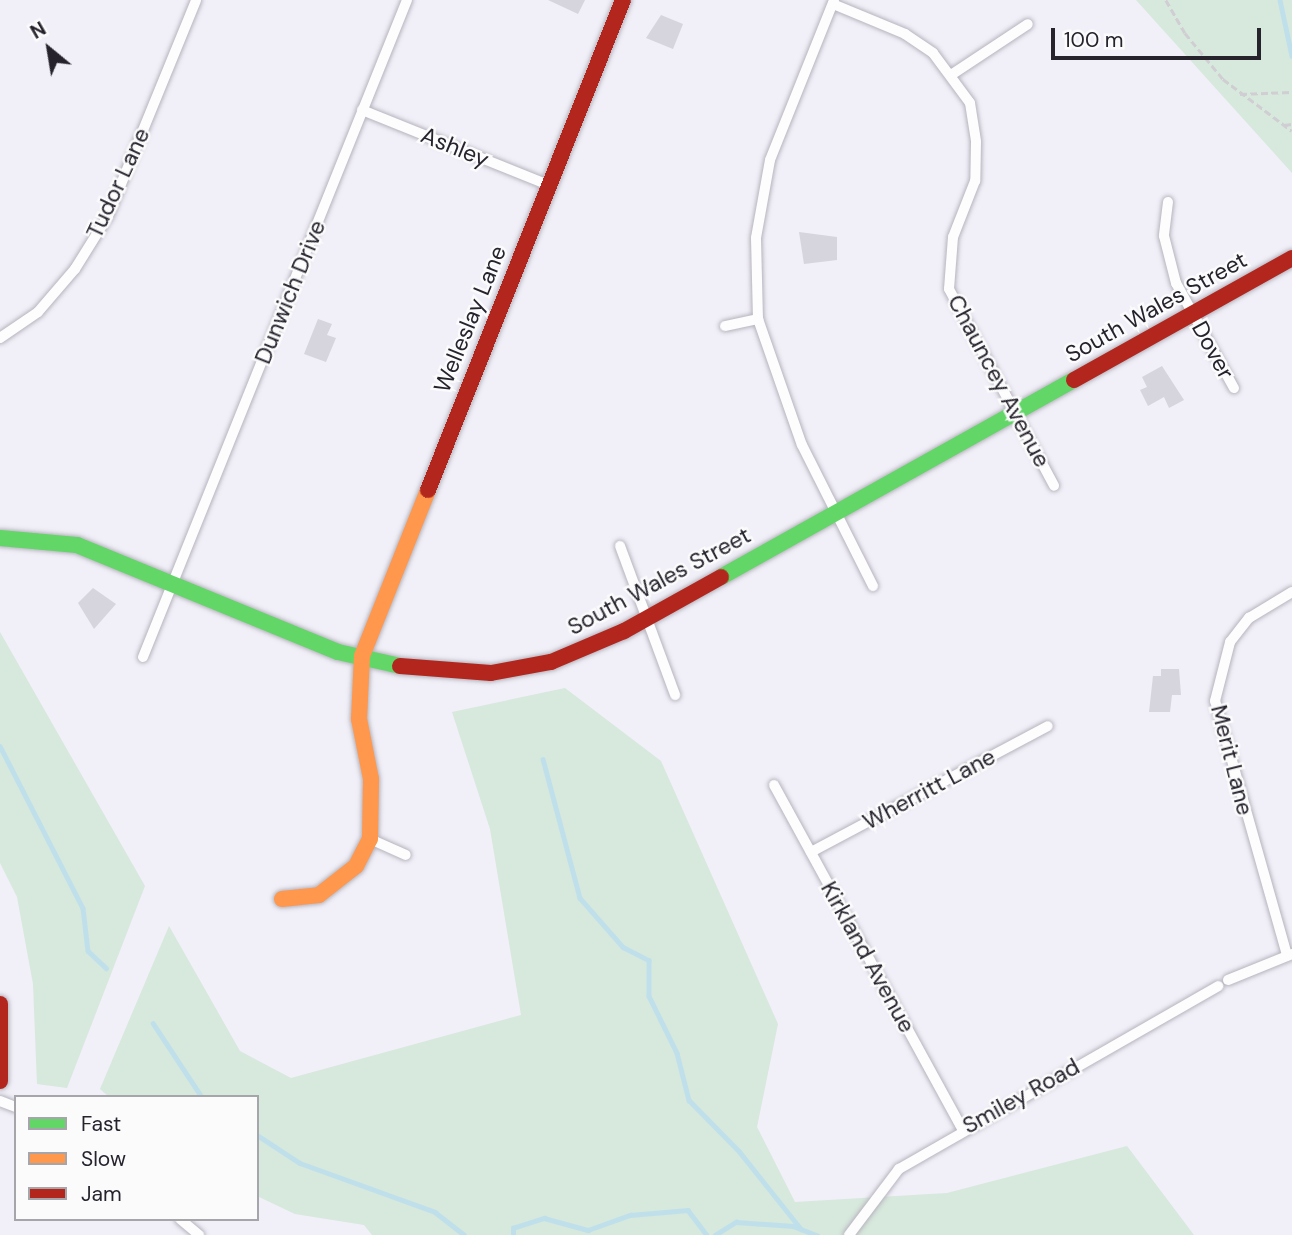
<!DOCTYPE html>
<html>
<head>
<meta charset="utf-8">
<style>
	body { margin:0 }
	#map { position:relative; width:1292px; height:1235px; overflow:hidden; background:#f1eff8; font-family:"DM Sans",sans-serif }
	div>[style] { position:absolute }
	.green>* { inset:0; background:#d7e8dd }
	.stream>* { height:4.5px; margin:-2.25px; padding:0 2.25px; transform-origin:2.25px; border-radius:2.25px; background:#bfe0eb }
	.building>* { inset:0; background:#d6d4dd }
	.path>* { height:2.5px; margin-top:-1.25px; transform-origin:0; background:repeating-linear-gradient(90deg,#d0ced2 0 7px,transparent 0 10.5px) }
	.roads { filter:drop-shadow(0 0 2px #b6b4bd) drop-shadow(0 0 2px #b6b4bd) }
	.street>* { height:10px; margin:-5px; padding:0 5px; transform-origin:5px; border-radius:5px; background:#fdfdfe }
	.fast>* { height:16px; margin:-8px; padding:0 8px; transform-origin:8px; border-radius:8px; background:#63d668 }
	.slow>* { height:16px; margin:-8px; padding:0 8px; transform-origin:8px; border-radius:8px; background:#ff974d }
	.jam>* { height:16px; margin:-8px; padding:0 8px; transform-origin:8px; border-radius:8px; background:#b3261e }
	span { translate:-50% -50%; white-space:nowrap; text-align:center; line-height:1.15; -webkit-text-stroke:5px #fbfbfb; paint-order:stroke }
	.street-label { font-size:23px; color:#26232d }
	.legend { position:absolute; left:14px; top:1095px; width:245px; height:126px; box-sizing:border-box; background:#fbfbfb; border:2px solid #a6a5a9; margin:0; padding:9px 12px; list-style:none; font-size:21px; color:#26232d }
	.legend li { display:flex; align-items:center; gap:14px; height:35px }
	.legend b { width:35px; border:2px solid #a6a5a9 }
	.north { position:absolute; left:14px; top:14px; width:70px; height:70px; -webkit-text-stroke:5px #fbfbfb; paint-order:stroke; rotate:330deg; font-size:19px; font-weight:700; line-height:28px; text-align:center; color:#26232d }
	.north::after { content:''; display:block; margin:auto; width:24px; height:32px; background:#26232d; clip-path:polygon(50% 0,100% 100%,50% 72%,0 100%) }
	.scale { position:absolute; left:1051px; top:28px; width:210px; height:32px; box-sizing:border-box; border:4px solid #26232d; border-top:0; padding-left:9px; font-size:21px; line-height:24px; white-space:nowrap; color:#26232d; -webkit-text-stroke:5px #fbfbfb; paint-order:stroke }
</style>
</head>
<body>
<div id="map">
	<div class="green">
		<div style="clip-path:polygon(1136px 0,1292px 0,1292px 173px)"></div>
		<div style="clip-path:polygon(0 632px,145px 886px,67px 1088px,37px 1084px,33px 984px,17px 897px,0 863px)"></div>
		<div style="clip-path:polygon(565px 688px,661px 761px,778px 1024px,757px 1127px,795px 1202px,947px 1193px,1127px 1146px,1194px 1235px,372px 1235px,364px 1225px,295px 1214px,257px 1196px,257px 1097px,109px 1097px,100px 1089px,169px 926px,240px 1051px,291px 1078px,521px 1015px,490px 829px,452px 712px)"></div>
	</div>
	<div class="stream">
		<div style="left:1280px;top:0;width:57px;rotate:77.9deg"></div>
		<div style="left:0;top:746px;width:182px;rotate:62.9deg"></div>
		<div style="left:83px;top:908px;width:43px;rotate:83.4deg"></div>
		<div style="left:88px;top:951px;width:25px;rotate:43deg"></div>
		<div style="left:543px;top:759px;width:144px;rotate:75.1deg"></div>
		<div style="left:580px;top:898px;width:65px;rotate:48.7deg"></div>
		<div style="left:623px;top:947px;width:29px;rotate:27deg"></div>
		<div style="left:649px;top:960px;width:36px;rotate:90deg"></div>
		<div style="left:649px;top:996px;width:64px;rotate:63.8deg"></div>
		<div style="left:677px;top:1053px;width:49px;rotate:75.7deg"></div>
		<div style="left:689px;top:1100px;width:71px;rotate:45.6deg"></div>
		<div style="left:739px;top:1151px;width:100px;rotate:51.5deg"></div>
		<div style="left:153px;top:1023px;width:89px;rotate:56.5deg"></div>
		<div style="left:257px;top:1135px;width:51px;rotate:33.1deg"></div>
		<div style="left:300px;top:1163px;width:144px;rotate:19.9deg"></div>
		<div style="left:435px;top:1212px;width:37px;rotate:38deg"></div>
		<div style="left:513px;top:1235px;width:7px;rotate:-90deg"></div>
		<div style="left:513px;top:1228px;width:33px;rotate:-18deg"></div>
		<div style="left:544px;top:1218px;width:46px;rotate:15.3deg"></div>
		<div style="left:588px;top:1230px;width:45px;rotate:-19.7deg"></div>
		<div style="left:630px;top:1215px;width:58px;rotate:-4.9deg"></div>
		<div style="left:688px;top:1210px;width:31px;rotate:53deg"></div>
		<div style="left:715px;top:1235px;width:25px;rotate:-32deg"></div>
		<div style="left:736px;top:1222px;width:57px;rotate:4deg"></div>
		<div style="left:793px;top:1226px;width:26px;rotate:21deg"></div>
	</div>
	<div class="building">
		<div style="clip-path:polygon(548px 0,585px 0,578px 14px)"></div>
		<div style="clip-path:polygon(661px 15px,683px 24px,673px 49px,646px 38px)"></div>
		<div style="clip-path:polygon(799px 232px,837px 237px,837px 260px,804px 264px)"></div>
		<div style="clip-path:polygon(318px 319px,332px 324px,327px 335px,336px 338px,326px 362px,304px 354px)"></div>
		<div style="clip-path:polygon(1162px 366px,1184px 400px,1169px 408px,1164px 397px,1148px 406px,1140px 390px,1147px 387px,1142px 377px)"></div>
		<div style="clip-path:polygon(93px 588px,116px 604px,94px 629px,78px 603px)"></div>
		<div style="clip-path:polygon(1161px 669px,1179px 669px,1181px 695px,1172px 695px,1170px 712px,1149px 712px,1153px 676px,1161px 676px)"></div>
	</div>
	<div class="path">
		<div style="left:1166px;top:0;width:38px;rotate:60deg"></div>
		<div style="left:1185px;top:33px;width:60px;rotate:50.4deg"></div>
		<div style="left:1223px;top:79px;width:86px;rotate:37deg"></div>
		<div style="left:1240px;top:94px;width:52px;rotate:-2.2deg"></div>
		<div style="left:1284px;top:125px;width:8px;rotate:-7deg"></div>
	</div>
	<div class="roads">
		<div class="street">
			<div style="left:834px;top:0;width:172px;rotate:111.8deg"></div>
			<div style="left:770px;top:160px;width:79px;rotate:100.2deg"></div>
			<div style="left:756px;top:238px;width:81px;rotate:88.6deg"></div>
			<div style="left:758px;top:319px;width:133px;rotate:70.8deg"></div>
			<div style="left:802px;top:445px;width:158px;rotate:63.3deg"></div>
			<div style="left:833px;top:4px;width:78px;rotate:22.6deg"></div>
			<div style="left:905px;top:34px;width:34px;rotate:34deg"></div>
			<div style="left:933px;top:53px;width:62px;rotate:53.5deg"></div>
			<div style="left:970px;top:103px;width:39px;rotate:81deg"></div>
			<div style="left:976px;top:142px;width:39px;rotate:91deg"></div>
			<div style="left:975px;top:181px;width:60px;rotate:111.4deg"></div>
			<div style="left:953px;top:237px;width:52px;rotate:94.4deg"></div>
			<div style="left:949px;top:289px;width:223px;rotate:61.9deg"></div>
			<div style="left:951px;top:75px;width:92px;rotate:-33.5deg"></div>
			<div style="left:362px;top:110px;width:201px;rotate:21.9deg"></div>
			<div style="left:1168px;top:202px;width:34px;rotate:97deg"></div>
			<div style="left:1164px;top:236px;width:49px;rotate:75.7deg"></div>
			<div style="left:1176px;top:283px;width:120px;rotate:61.1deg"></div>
			<div style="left:725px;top:326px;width:34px;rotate:-12deg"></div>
			<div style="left:0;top:338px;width:46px;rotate:-34.4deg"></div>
			<div style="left:38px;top:312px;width:57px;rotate:-49.3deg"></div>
			<div style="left:75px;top:269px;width:62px;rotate:-58.1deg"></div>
			<div style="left:108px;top:216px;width:233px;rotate:-67.8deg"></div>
			<div style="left:620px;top:546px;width:159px;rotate:69.7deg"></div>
			<div style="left:143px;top:657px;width:708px;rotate:-68.11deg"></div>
			<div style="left:774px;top:785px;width:392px;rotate:61.3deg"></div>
			<div style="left:370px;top:839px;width:39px;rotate:24deg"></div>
			<div style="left:811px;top:852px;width:268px;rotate:-28deg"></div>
			<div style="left:1287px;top:955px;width:264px;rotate:-105.8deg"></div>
			<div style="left:1215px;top:701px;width:61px;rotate:-75.7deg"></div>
			<div style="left:1230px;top:642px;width:31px;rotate:-52deg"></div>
			<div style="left:1249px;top:618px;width:50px;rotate:-31.2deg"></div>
			<div style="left:1228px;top:980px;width:69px;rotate:-22.1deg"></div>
			<div style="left:0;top:1101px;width:17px;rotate:21deg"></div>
			<div style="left:180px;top:1219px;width:25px;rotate:40deg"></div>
			<div style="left:849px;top:1235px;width:83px;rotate:-52.9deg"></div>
			<div style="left:899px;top:1169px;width:368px;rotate:-29.8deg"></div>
		</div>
		<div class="fast">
			<div style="left:0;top:538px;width:77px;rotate:5.2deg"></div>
			<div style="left:77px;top:545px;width:282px;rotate:22.3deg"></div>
			<div style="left:338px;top:652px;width:64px;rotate:12.7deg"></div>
			<div style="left:721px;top:577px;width:404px;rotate:-29.2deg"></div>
		</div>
		<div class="slow">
			<div style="left:282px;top:899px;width:37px;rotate:-6deg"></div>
			<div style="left:319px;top:895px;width:47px;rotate:-38.1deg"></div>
			<div style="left:356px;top:866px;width:30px;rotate:-63deg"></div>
			<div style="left:370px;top:839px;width:60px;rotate:-89deg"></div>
			<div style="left:371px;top:779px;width:61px;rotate:-101.3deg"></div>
			<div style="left:359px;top:719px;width:63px;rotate:-87.3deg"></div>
			<div style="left:362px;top:656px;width:179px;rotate:-68.3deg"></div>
		</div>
		<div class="jam">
			<div style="left:1074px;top:380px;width:250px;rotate:-29.2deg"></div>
			<div style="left:428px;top:490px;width:527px;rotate:-68.3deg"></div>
			<div style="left:400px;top:666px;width:91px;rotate:4.4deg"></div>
			<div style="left:491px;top:673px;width:61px;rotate:-10.4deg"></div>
			<div style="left:551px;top:662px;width:79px;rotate:-23deg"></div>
			<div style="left:624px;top:631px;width:111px;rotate:-29.1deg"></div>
			<div style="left:0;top:1004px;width:77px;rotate:90deg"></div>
		</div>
	</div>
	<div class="street-label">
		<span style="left:455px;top:147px;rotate:22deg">Ashley</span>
		<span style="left:118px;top:183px;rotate:-65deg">Tudor Lane</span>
		<span style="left:290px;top:292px;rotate:-68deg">Dunwich Drive</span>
		<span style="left:1156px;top:307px;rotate:-29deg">South Wales Street</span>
		<span style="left:470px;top:319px;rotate:-68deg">Welleslay Lane</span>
		<span style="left:1213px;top:350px;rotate:61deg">Dover</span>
		<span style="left:999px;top:381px;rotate:62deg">Chauncey Avenue</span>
		<span style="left:659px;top:581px;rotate:-28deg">South Wales Street</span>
		<span style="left:1232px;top:760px;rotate:76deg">Merit Lane</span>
		<span style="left:929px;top:789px;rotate:-28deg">Wherritt Lane</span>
		<span style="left:868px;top:957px;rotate:61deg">Kirkland Avenue</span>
		<span style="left:1021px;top:1096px;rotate:-29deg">Smiley Road</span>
	</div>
	<ul class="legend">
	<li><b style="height:9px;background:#63d668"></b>Fast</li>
	<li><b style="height:9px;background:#ff974d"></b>Slow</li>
	<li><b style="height:9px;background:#b3261e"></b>Jam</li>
	</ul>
	<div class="north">N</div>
	<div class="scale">100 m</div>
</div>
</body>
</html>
